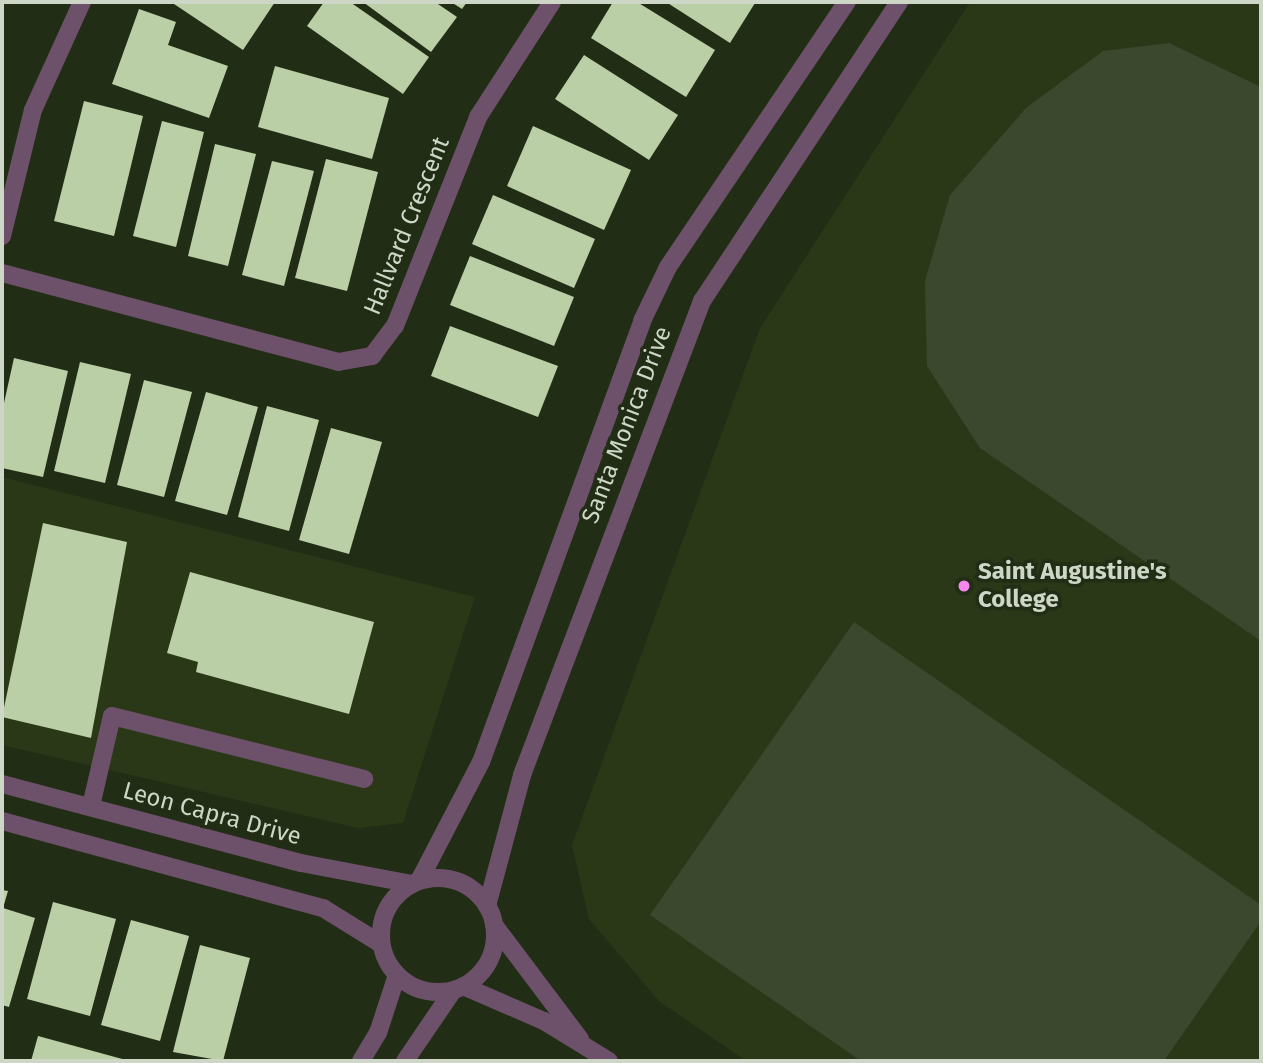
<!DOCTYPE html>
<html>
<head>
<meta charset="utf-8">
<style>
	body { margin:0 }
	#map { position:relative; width:1263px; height:1063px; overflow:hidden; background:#212d14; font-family:"Fira Sans",sans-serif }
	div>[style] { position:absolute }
	.built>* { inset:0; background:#2a3818 }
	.green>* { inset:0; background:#3b482d }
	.building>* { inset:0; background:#bbcfa7 }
	.minor>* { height:18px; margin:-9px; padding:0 9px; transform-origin:9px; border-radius:9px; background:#6d5069 }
	.minor>.ring { margin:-9px; padding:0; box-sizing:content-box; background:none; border:18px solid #6d5069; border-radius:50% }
	.dots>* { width:19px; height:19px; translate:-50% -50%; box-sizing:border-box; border:4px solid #212d14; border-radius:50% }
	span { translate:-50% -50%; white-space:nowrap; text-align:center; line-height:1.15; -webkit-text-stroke:7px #212d14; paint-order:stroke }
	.street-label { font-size:24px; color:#ced7c7 }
	.poi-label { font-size:24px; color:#ced7c7; font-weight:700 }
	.left { translate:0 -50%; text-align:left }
	.frame { position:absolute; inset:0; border:4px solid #ced7c7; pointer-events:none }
</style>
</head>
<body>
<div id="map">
	<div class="built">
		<div style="clip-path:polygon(970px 2px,1261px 2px,1261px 1061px,746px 1061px,659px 1001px,589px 919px,572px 845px,760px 328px)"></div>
		<div style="clip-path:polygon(2px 477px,475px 597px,403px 823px,358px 828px,2px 745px)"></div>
	</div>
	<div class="green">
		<div style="clip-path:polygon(1169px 43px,1261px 87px,1261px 641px,980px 448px,927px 366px,925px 281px,950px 195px,1026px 108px,1103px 51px)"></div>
		<div style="clip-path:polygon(854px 622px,1261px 905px,1261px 921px,1164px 1061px,861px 1061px,650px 915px)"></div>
	</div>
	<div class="building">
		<div style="clip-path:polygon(171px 2px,275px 2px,243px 50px)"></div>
		<div style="clip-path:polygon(324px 2px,350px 2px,429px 57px,403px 94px,307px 26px)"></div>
		<div style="clip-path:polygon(363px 2px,435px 2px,457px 17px,431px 52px)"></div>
		<div style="clip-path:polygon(451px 2px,467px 2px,462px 9px)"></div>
		<div style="clip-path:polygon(613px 2px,637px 2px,715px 50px,686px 97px,591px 38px)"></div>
		<div style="clip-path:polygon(666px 2px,752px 2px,755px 3px,730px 43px)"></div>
		<div style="clip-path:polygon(139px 9px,176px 22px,168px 45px,228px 66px,209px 118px,112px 84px)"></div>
		<div style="clip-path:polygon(584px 55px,678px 115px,649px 160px,555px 99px)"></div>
		<div style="clip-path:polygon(275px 66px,389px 98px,372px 159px,258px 127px)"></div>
		<div style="clip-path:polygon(84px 101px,143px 116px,114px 236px,54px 221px)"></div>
		<div style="clip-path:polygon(162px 121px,204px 132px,176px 247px,133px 236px)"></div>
		<div style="clip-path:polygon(533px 126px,631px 170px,604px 230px,507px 186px)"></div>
		<div style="clip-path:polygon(215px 144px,256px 154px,228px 266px,188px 256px)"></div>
		<div style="clip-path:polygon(326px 159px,378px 172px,347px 291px,295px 278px)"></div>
		<div style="clip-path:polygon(272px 161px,314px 171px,284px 286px,242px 275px)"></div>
		<div style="clip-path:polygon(493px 195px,595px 239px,574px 288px,472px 244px)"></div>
		<div style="clip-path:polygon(470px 256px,574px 297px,554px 346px,450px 305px)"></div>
		<div style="clip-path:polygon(450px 326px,558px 366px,538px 417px,431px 376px)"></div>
		<div style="clip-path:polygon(14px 358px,68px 371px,43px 477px,2px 468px,2px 412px)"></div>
		<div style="clip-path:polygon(80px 362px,131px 374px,105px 483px,54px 471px)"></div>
		<div style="clip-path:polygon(144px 380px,192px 392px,164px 497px,117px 485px)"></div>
		<div style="clip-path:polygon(206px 392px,258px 407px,227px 515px,175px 501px)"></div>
		<div style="clip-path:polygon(267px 406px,319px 420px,289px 531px,238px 517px)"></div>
		<div style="clip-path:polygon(331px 428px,382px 442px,349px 554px,299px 540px)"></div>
		<div style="clip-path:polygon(43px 523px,127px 542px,91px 738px,2px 717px)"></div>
		<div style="clip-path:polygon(190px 572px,374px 622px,349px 714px,196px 672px,198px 662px,167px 653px)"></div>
		<div style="clip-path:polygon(2px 890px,8px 891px,3px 908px,35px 918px,9px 1007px,2px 1005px)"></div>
		<div style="clip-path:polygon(53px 902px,116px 919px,90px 1016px,27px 999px)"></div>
		<div style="clip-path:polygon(131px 920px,189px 936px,160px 1041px,101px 1025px)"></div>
		<div style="clip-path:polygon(200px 945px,250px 958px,223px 1061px,173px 1052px)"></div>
		<div style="clip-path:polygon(38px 1036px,126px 1060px,126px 1061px,31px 1061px)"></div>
	</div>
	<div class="minor">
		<div style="left:2px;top:236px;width:130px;rotate:-76.2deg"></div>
		<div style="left:33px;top:110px;width:119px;rotate:-65.6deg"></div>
		<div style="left:2px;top:273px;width:348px;rotate:14.8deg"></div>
		<div style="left:338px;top:362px;width:35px;rotate:-10deg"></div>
		<div style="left:372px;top:356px;width:38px;rotate:-53deg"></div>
		<div style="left:395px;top:326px;width:225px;rotate:-68.3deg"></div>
		<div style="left:478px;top:117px;width:137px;rotate:-57.2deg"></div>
		<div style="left:2px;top:784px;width:309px;rotate:14.8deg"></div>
		<div style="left:301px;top:863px;width:113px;rotate:10.7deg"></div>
		<div style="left:91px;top:806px;width:92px;rotate:-76.9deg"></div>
		<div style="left:112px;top:716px;width:260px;rotate:14deg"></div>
		<div style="left:2px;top:821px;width:333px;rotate:15.2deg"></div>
		<div style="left:323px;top:908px;width:68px;rotate:31.8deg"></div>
		<div class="ring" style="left:381px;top:878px;width:96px;height:96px"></div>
		<div style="left:419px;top:881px;width:134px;rotate:-62.5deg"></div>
		<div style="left:481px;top:762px;width:469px;rotate:-69.9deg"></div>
		<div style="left:642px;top:321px;width:60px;rotate:-64.3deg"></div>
		<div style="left:668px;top:267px;width:320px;rotate:-56deg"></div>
		<div style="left:487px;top:906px;width:136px;rotate:-75deg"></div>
		<div style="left:522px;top:775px;width:507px;rotate:-69.21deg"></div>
		<div style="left:702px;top:301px;width:358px;rotate:-56.6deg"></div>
		<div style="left:494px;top:925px;width:143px;rotate:53deg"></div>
		<div style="left:463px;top:986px;width:88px;rotate:23.4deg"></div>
		<div style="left:544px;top:1021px;width:76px;rotate:31.6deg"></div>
		<div style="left:361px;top:1061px;width:33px;rotate:-59deg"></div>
		<div style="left:378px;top:1033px;width:61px;rotate:-71.9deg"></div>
		<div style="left:405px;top:1061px;width:83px;rotate:-55.7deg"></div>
	</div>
	<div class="dots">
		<div style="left:964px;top:586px;background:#f688ed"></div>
	</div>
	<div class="street-label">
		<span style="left:407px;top:226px;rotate:-68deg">Hallvard Crescent</span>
		<span style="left:627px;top:425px;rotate:-69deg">Santa Monica Drive</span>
		<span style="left:212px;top:814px;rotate:15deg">Leon Capra Drive</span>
	</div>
	<div class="poi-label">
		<span class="left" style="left:978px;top:586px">Saint Augustine's<br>College</span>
	</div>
	<div class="frame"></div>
</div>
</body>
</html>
